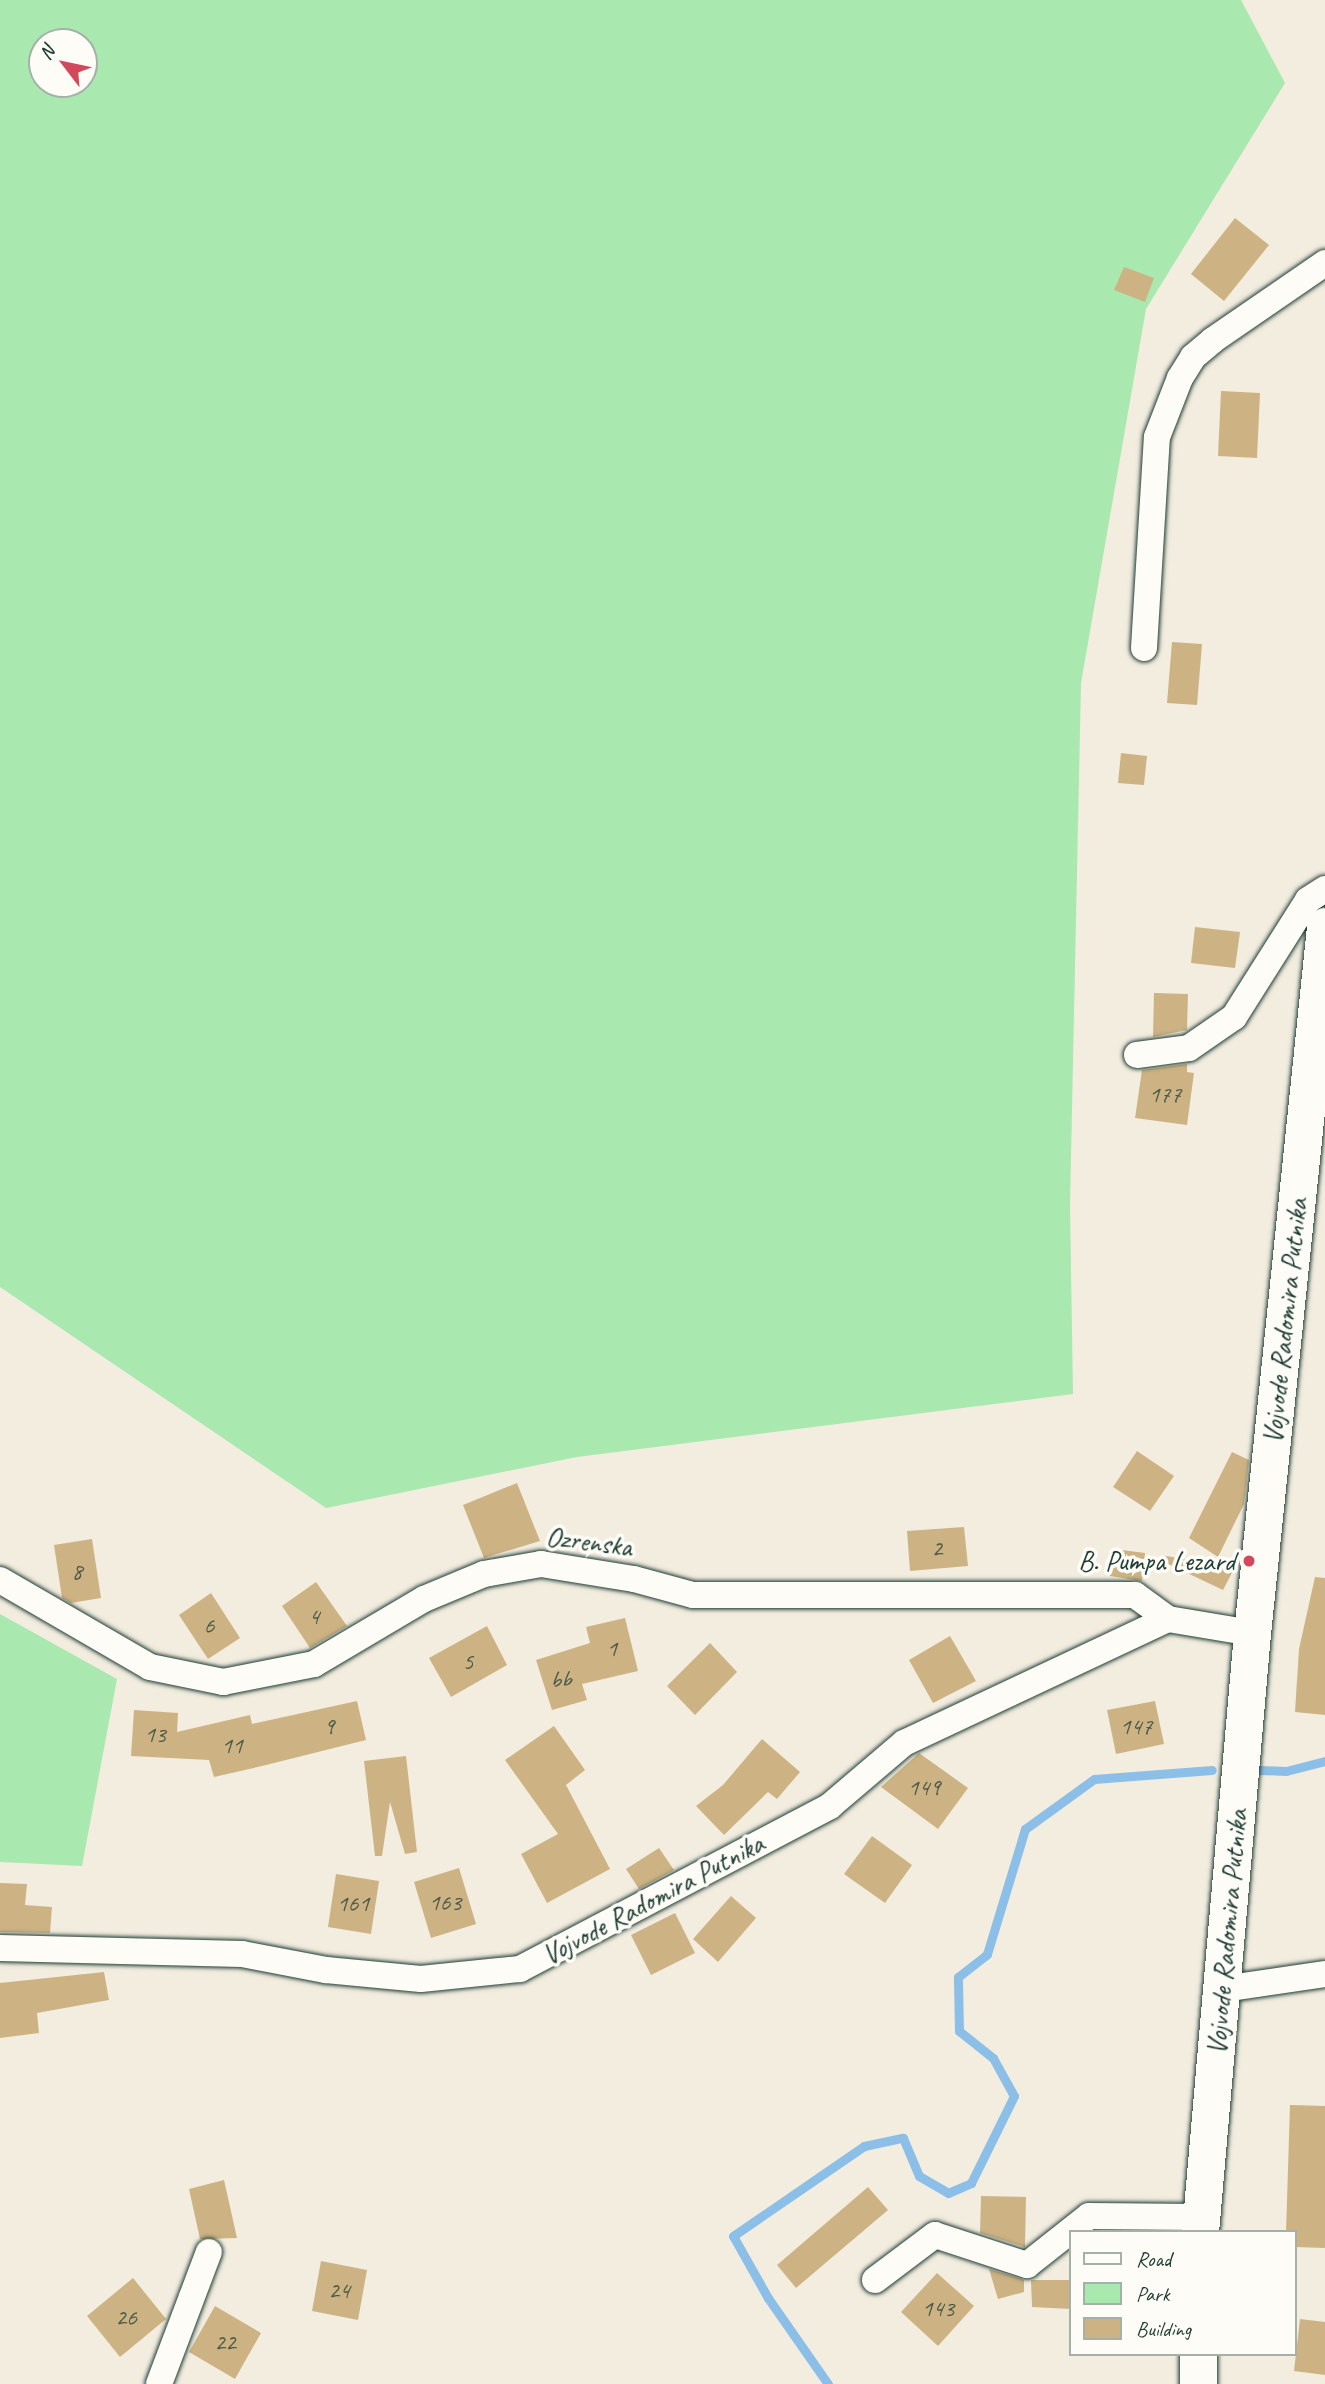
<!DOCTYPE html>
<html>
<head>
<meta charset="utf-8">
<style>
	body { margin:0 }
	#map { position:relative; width:1325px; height:2384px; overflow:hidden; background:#f3ede0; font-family:Caveat,sans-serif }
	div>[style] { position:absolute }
	.green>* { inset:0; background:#a9e8af }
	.stream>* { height:9px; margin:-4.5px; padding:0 4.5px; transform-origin:4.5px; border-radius:4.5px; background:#8bbfe8 }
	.building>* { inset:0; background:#cdb383 }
	.roads { filter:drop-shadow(0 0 2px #1f3d34) drop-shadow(0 0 2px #1f3d34) }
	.street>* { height:26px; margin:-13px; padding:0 13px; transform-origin:13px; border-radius:13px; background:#fdfcf7 }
	.secondary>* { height:37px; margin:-18.5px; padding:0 18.5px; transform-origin:18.5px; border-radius:18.5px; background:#fdfcf7 }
	.dots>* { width:19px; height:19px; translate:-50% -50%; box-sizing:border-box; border:4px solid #fdfcf7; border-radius:50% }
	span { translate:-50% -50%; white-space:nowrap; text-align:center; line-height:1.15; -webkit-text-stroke:7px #fdfcf7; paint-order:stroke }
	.number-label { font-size:24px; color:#4a5a48 }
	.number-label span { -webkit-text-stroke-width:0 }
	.street-label { font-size:28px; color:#1f3d34 }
	.poi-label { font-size:28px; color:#1f3d34 }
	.right { translate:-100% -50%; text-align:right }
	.legend { position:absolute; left:1069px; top:2230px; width:228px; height:126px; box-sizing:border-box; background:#fdfcf7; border:2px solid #a4b0a9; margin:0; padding:9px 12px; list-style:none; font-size:21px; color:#1f3d34 }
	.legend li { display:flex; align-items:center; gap:14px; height:35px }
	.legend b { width:35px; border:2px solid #a4b0a9 }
	.north { position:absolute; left:28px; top:28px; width:70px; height:70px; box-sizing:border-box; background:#fdfcf7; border:2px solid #a4b0a9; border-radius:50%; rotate:302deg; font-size:19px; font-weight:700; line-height:28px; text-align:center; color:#1f3d34 }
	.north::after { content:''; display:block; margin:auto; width:24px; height:32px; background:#d1495b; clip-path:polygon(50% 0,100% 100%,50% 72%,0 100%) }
</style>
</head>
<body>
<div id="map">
	<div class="green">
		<div style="clip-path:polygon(evenodd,0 0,1241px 0,1285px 83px,1146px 309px,1081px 683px,1070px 1205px,1073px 1394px,577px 1457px,326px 1508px,0 1287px,0 0,42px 42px,84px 42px,84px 84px,42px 84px,42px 42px)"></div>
		<div style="clip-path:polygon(0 1614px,117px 1679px,82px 1866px,0 1862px)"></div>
	</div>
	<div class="stream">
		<div style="left:1260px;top:1770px;width:26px;rotate:2deg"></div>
		<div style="left:1286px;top:1771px;width:40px;rotate:-14.4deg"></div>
		<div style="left:828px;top:2384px;width:105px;rotate:-124.9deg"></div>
		<div style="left:768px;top:2298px;width:71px;rotate:-119.4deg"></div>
		<div style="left:733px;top:2236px;width:159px;rotate:-34.5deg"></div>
		<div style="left:864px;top:2146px;width:40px;rotate:-12deg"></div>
		<div style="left:903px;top:2138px;width:41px;rotate:67.2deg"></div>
		<div style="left:919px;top:2176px;width:34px;rotate:30deg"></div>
		<div style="left:948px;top:2193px;width:25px;rotate:-23deg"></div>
		<div style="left:971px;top:2183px;width:97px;rotate:-63.7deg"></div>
		<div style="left:1014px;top:2096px;width:43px;rotate:-118.9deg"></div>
		<div style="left:993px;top:2058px;width:43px;rotate:-141.5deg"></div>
		<div style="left:959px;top:2031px;width:54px;rotate:-91.1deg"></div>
		<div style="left:958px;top:1977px;width:37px;rotate:-38deg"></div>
		<div style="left:987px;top:1954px;width:131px;rotate:-73.1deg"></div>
		<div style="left:1025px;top:1829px;width:85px;rotate:-35.9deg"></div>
		<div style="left:1094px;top:1779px;width:118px;rotate:-4.4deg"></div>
	</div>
	<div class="building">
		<div style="clip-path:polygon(1235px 218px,1269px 245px,1224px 301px,1191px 274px)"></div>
		<div style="clip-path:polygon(1124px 267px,1154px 278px,1145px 302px,1114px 290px)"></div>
		<div style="clip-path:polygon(1221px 391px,1260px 393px,1257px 458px,1218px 456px)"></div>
		<div style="clip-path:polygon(1172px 642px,1202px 644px,1197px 705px,1167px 703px)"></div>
		<div style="clip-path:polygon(1121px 753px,1147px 756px,1144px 785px,1118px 783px)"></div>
		<div style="clip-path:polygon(1195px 927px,1240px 932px,1235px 968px,1191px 963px)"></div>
		<div style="clip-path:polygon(1154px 993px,1188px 994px,1187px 1030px,1153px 1037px)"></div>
		<div style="clip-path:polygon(1187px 1064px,1187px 1072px,1194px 1073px,1187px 1125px,1135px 1118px,1142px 1070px)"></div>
		<div style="clip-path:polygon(1137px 1451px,1174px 1476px,1150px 1511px,1113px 1487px)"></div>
		<div style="clip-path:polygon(1232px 1452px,1249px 1460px,1244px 1504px,1218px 1557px,1189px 1538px)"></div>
		<div style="clip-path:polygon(517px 1483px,540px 1541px,484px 1558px,463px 1505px)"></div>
		<div style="clip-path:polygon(964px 1527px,968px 1566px,910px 1571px,907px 1531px)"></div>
		<div style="clip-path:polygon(92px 1539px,101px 1598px,71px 1603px,62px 1598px,54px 1545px)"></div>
		<div style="clip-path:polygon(1114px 1549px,1145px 1553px,1142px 1581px,1110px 1576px)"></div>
		<div style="clip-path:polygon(1166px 1556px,1235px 1567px,1223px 1590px,1164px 1562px)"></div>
		<div style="clip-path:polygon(1315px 1577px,1325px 1578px,1325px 1715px,1295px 1712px,1299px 1649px)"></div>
		<div style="clip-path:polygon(316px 1582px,347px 1626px,310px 1648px,282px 1606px)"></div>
		<div style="clip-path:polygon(211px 1593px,240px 1638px,208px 1659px,179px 1615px)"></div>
		<div style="clip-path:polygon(625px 1618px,638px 1671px,582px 1684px,587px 1700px,552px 1710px,536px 1660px,590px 1643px,586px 1627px)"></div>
		<div style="clip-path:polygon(487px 1626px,507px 1665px,451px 1697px,429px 1658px)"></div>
		<div style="clip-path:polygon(950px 1636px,976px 1681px,933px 1703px,909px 1660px)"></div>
		<div style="clip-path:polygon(710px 1643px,737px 1672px,695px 1715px,667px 1686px)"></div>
		<div style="clip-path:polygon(357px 1701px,366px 1740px,262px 1766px,214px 1777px,209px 1760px,131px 1756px,134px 1710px,178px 1713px,177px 1732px,250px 1715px,252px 1724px)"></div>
		<div style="clip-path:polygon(1155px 1701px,1164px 1744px,1116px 1754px,1107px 1710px)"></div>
		<div style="clip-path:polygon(554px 1726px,585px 1770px,566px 1785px,610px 1869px,547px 1903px,521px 1854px,558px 1834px,505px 1760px)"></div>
		<div style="clip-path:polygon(762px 1739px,800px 1772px,777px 1799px,768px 1792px,724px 1835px,696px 1806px,723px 1785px)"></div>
		<div style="clip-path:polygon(919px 1753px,968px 1788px,938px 1829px,881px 1787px)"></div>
		<div style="clip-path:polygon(406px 1756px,417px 1852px,405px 1854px,390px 1802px,382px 1856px,375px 1856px,364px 1761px)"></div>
		<div style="clip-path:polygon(872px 1836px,912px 1865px,885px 1903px,844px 1874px)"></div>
		<div style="clip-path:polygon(659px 1848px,674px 1870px,639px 1889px,626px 1869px)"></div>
		<div style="clip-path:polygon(459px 1868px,476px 1924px,431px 1938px,414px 1882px)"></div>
		<div style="clip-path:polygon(336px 1874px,379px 1881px,371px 1934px,328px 1927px)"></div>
		<div style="clip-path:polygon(0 1883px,27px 1884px,25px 1905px,52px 1907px,50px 1933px,0 1932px)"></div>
		<div style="clip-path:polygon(731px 1896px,756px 1918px,718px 1962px,693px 1939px)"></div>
		<div style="clip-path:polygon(675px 1913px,695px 1953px,651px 1975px,631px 1935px)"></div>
		<div style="clip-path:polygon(104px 1972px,109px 2000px,37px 2013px,39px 2033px,0 2038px,0 1983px)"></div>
		<div style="clip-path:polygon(1290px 2105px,1325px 2106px,1325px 2248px,1295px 2247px,1295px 2232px,1286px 2232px)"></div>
		<div style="clip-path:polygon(224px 2180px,237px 2238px,200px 2239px,189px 2189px)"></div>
		<div style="clip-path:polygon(868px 2187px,888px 2210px,796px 2288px,777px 2265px)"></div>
		<div style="clip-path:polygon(981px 2196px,1026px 2197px,1025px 2247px,980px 2233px)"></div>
		<div style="clip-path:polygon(321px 2261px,367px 2270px,358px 2320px,312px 2311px)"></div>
		<div style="clip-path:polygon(989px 2269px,1024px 2280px,1024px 2292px,998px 2299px)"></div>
		<div style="clip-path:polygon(937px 2273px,974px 2306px,938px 2346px,901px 2312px)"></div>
		<div style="clip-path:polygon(133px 2278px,166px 2319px,120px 2357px,87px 2316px)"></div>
		<div style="clip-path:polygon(1031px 2280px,1071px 2280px,1071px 2309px,1032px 2307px)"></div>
		<div style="clip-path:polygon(215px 2306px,261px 2333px,235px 2379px,189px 2352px)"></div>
		<div style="clip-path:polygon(1300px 2319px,1325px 2322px,1325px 2375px,1294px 2371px)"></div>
	</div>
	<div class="roads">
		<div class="street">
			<div style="left:1144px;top:648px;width:211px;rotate:-86.5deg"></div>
			<div style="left:1157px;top:437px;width:63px;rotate:-68.7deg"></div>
			<div style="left:1180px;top:378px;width:25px;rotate:-58deg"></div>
			<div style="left:1193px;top:357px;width:26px;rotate:-40deg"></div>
			<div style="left:1213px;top:340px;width:136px;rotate:-34.5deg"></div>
			<div style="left:1137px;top:1055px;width:52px;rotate:-7.7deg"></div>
			<div style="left:1189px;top:1048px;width:55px;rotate:-34.6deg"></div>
			<div style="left:1234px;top:1017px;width:138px;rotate:-57.7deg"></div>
			<div style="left:1308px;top:900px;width:20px;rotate:-33deg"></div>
			<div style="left:0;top:1580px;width:173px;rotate:30.1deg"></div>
			<div style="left:150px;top:1667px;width:75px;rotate:11.6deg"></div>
			<div style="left:223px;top:1682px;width:93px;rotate:-11.2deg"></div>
			<div style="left:314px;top:1664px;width:128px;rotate:-30.6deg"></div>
			<div style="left:424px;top:1599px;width:65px;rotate:-22.6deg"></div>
			<div style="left:484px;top:1574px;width:58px;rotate:-10deg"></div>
			<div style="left:541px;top:1564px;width:94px;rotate:9.2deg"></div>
			<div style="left:634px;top:1579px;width:61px;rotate:15.2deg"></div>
			<div style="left:693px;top:1595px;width:442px"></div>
			<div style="left:1135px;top:1595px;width:41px;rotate:36deg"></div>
			<div style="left:0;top:1948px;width:242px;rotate:1.4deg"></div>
			<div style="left:242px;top:1954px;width:86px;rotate:10.8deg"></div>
			<div style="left:326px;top:1970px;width:95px;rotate:5.4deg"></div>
			<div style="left:421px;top:1979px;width:100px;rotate:-5.8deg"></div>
			<div style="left:520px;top:1969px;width:350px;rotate:-27.7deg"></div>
			<div style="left:830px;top:1806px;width:97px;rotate:-40.4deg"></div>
			<div style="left:904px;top:1743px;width:292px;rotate:-25.2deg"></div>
			<div style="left:1168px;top:1619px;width:85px;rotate:9.5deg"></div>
			<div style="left:1223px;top:1989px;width:103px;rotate:-8.4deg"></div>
			<div style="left:875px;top:2280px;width:75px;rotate:-36.9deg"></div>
			<div style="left:935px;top:2235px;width:97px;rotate:18.1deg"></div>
			<div style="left:1027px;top:2265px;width:79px;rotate:-38.3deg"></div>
			<div style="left:1089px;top:2216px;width:111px;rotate:0.5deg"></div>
			<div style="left:159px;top:2384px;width:141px;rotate:-69.3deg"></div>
		</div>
		<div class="secondary">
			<div style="left:1200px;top:2232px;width:601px;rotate:-85.04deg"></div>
			<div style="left:1252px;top:1633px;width:711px;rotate:-84.1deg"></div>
			<div style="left:1198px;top:2384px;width:30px;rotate:-90deg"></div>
		</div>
	</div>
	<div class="dots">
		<div style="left:1249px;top:1561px;background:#d1495b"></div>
	</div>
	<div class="number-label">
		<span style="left:1165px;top:1095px">177</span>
		<span style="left:937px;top:1549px">2</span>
		<span style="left:77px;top:1572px">8</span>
		<span style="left:314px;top:1617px">4</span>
		<span style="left:209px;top:1626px">6</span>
		<span style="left:612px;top:1649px">1</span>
		<span style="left:468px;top:1662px">5</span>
		<span style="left:561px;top:1680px">bb</span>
		<span style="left:329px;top:1727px">9</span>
		<span style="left:1136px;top:1727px">147</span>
		<span style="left:155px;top:1735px">13</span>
		<span style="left:232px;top:1746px">11</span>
		<span style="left:924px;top:1788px">149</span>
		<span style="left:445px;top:1903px">163</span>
		<span style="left:353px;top:1904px">161</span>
		<span style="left:339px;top:2291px">24</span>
		<span style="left:938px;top:2309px">143</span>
		<span style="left:126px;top:2318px">26</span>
		<span style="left:225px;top:2343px">22</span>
	</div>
	<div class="street-label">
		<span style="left:1285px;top:1321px;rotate:-84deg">Vojvode Radomira Putnika</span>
		<span style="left:589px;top:1542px;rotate:7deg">Ozrenska</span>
		<span style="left:653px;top:1899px;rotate:-28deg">Vojvode Radomira Putnika</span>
		<span style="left:1227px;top:1932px;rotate:-85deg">Vojvode Radomira Putnika</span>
	</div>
	<div class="poi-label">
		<span class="right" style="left:1235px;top:1561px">B. Pumpa Lezard</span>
	</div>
	<ul class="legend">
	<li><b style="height:9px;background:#fdfcf7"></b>Road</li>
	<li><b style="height:19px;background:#a9e8af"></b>Park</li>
	<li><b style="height:19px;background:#cdb383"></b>Building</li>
	</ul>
	<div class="north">N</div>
</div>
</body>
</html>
